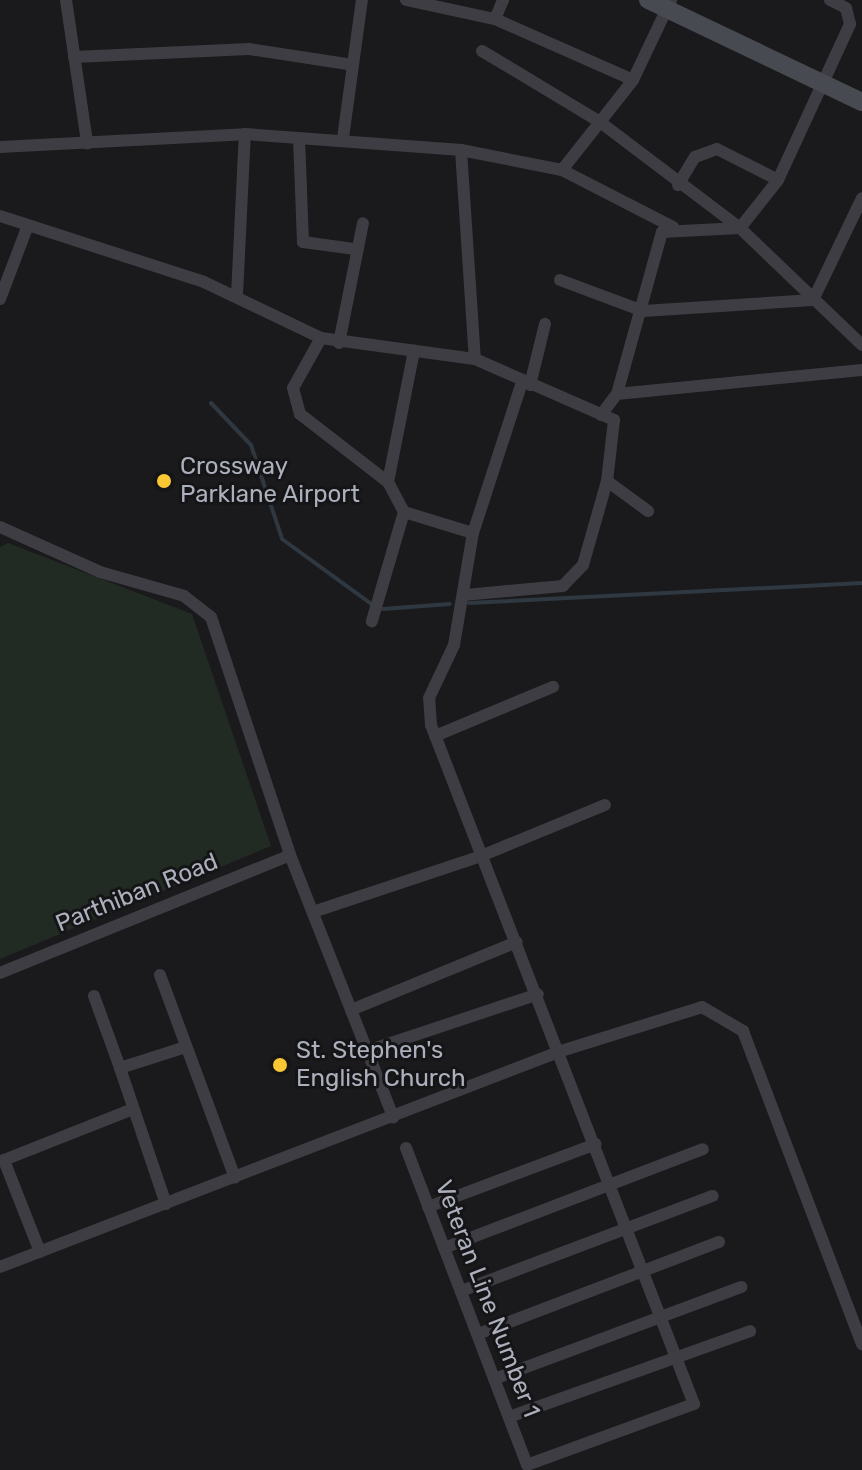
<!DOCTYPE html>
<html>
<head>
<meta charset="utf-8">
<style>
	body { margin:0 }
	#map { position:relative; width:862px; height:1470px; overflow:hidden; background:#1a1a1c; font-family:Rubik,sans-serif }
	div>[style] { position:absolute }
	.green>* { inset:0; background:#212b23 }
	.stream>* { height:4px; margin:-2px; padding:0 2px; transform-origin:2px; border-radius:2px; background:#2f3841 }
	.street>* { height:12px; margin:-6px; padding:0 6px; transform-origin:6px; border-radius:6px; background:#3d3d43 }
	.secondary>* { height:18px; margin:-9px; padding:0 9px; transform-origin:9px; border-radius:9px; background:#484a52 }
	.dots>* { width:22px; height:22px; translate:-50% -50%; box-sizing:border-box; border:4px solid #151517; border-radius:50% }
	span { translate:-50% -50%; white-space:nowrap; text-align:center; line-height:1.15; -webkit-text-stroke:6px #151517; paint-order:stroke }
	.poi-label { font-size:24px; color:#acb0bc }
	.left { translate:0 -50%; text-align:left }
	.street-label { font-size:24px; color:#acb0bc }
</style>
</head>
<body>
<div id="map">
	<div class="green">
		<div style="clip-path:polygon(8px 543px,192px 614px,271px 846px,0 959px,0 547px)"></div>
	</div>
	<div class="stream">
		<div style="left:211px;top:403px;width:58px;rotate:46.4deg"></div>
		<div style="left:251px;top:445px;width:99px;rotate:71.7deg"></div>
		<div style="left:282px;top:539px;width:112px;rotate:36deg"></div>
		<div style="left:469px;top:603px;width:394px;rotate:-2.9deg"></div>
		<div style="left:383px;top:609px;width:67px;rotate:-4.3deg"></div>
	</div>
	<div class="street">
		<div style="left:66px;top:0;width:145px;rotate:81.6deg"></div>
		<div style="left:406px;top:0;width:91px;rotate:12.1deg"></div>
		<div style="left:495px;top:19px;width:151px;rotate:23.8deg"></div>
		<div style="left:495px;top:19px;width:21px;rotate:-67deg"></div>
		<div style="left:482px;top:51px;width:138px;rotate:31deg"></div>
		<div style="left:600px;top:122px;width:176px;rotate:37.1deg"></div>
		<div style="left:740px;top:228px;width:169px;rotate:43.8deg"></div>
		<div style="left:74px;top:57px;width:175px;rotate:-2.6deg"></div>
		<div style="left:249px;top:49px;width:105px;rotate:8.7deg"></div>
		<div style="left:299px;top:138px;width:104px;rotate:87.8deg"></div>
		<div style="left:303px;top:242px;width:51px;rotate:7.8deg"></div>
		<div style="left:343px;top:138px;width:139px;rotate:-82.2deg"></div>
		<div style="left:0;top:147px;width:245px;rotate:-3deg"></div>
		<div style="left:245px;top:134px;width:217px;rotate:4.2deg"></div>
		<div style="left:461px;top:150px;width:103px;rotate:11.2deg"></div>
		<div style="left:562px;top:170px;width:125px;rotate:27.2deg"></div>
		<div style="left:461px;top:150px;width:209px;rotate:86.2deg"></div>
		<div style="left:562px;top:170px;width:115px;rotate:-51.7deg"></div>
		<div style="left:633px;top:80px;width:89px;rotate:-64.6deg"></div>
		<div style="left:678px;top:185px;width:33px;rotate:-59deg"></div>
		<div style="left:695px;top:157px;width:23px;rotate:-20deg"></div>
		<div style="left:717px;top:149px;width:68px;rotate:26.9deg"></div>
		<div style="left:0;top:216px;width:214px;rotate:17.9deg"></div>
		<div style="left:204px;top:282px;width:130px;rotate:25.6deg"></div>
		<div style="left:321px;top:338px;width:155px;rotate:7.8deg"></div>
		<div style="left:475px;top:359px;width:152px;rotate:23.7deg"></div>
		<div style="left:614px;top:420px;width:61px;rotate:96.5deg"></div>
		<div style="left:607px;top:481px;width:87px;rotate:105.9deg"></div>
		<div style="left:583px;top:565px;width:29px;rotate:134deg"></div>
		<div style="left:563px;top:586px;width:98px;rotate:174.8deg"></div>
		<div style="left:560px;top:280px;width:89px;rotate:20.5deg"></div>
		<div style="left:643px;top:311px;width:170px;rotate:-3.7deg"></div>
		<div style="left:813px;top:300px;width:113px;rotate:-64.3deg"></div>
		<div style="left:237px;top:295px;width:161px;rotate:-87.2deg"></div>
		<div style="left:0;top:299px;width:76px;rotate:-69.2deg"></div>
		<div style="left:321px;top:338px;width:57px;rotate:119.2deg"></div>
		<div style="left:293px;top:388px;width:27px;rotate:75deg"></div>
		<div style="left:300px;top:414px;width:111px;rotate:37.7deg"></div>
		<div style="left:388px;top:482px;width:34px;rotate:62deg"></div>
		<div style="left:404px;top:512px;width:114px;rotate:106.4deg"></div>
		<div style="left:339px;top:343px;width:122px;rotate:-78.7deg"></div>
		<div style="left:530px;top:385px;width:63px;rotate:-76.2deg"></div>
		<div style="left:617px;top:394px;width:246px;rotate:-5.6deg"></div>
		<div style="left:601px;top:415px;width:26px;rotate:-53deg"></div>
		<div style="left:617px;top:394px;width:168px;rotate:-74.5deg"></div>
		<div style="left:662px;top:232px;width:78px;rotate:-2.9deg"></div>
		<div style="left:740px;top:228px;width:61px;rotate:-51.6deg"></div>
		<div style="left:778px;top:180px;width:172px;rotate:-65.2deg"></div>
		<div style="left:850px;top:24px;width:16px;rotate:-104deg"></div>
		<div style="left:846px;top:8px;width:18px;rotate:-153deg"></div>
		<div style="left:607px;top:481px;width:51px;rotate:36.2deg"></div>
		<div style="left:388px;top:482px;width:134px;rotate:-78.8deg"></div>
		<div style="left:404px;top:512px;width:72px;rotate:16.9deg"></div>
		<div style="left:0;top:527px;width:110px;rotate:24.2deg"></div>
		<div style="left:100px;top:572px;width:87px;rotate:15.9deg"></div>
		<div style="left:184px;top:596px;width:34px;rotate:38deg"></div>
		<div style="left:211px;top:617px;width:251px;rotate:71.6deg"></div>
		<div style="left:290px;top:855px;width:282px;rotate:68.5deg"></div>
		<div style="left:435px;top:736px;width:128px;rotate:-22.6deg"></div>
		<div style="left:313px;top:912px;width:177px;rotate:-18.4deg"></div>
		<div style="left:481px;top:856px;width:134px;rotate:-22.4deg"></div>
		<div style="left:0;top:973px;width:313px;rotate:-22.1deg"></div>
		<div style="left:160px;top:975px;width:216px;rotate:69.7deg"></div>
		<div style="left:94px;top:996px;width:77px;rotate:70.1deg"></div>
		<div style="left:351px;top:1010px;width:179px;rotate:-22.3deg"></div>
		<div style="left:367px;top:1051px;width:180px;rotate:-18.4deg"></div>
		<div style="left:406px;top:1148px;width:339px;rotate:69.1deg"></div>
		<div style="left:527px;top:1465px;width:178px;rotate:-20.1deg"></div>
		<div style="left:694px;top:1404px;width:728px;rotate:-111.17deg"></div>
		<div style="left:431px;top:725px;width:27px;rotate:-94deg"></div>
		<div style="left:429px;top:698px;width:59px;rotate:-64.7deg"></div>
		<div style="left:454px;top:645px;width:114px;rotate:-80.4deg"></div>
		<div style="left:473px;top:533px;width:159px;rotate:-72deg"></div>
		<div style="left:166px;top:1204px;width:144px;rotate:-108.7deg"></div>
		<div style="left:120px;top:1068px;width:69px;rotate:-17.7deg"></div>
		<div style="left:428px;top:1207px;width:179px;rotate:-20.6deg"></div>
		<div style="left:444px;top:1248px;width:277px;rotate:-20.9deg"></div>
		<div style="left:40px;top:1252px;width:99px;rotate:-111.4deg"></div>
		<div style="left:4px;top:1160px;width:139px;rotate:-21.6deg"></div>
		<div style="left:0;top:1267px;width:601px;rotate:-21.06deg"></div>
		<div style="left:561px;top:1051px;width:148px;rotate:-17.3deg"></div>
		<div style="left:702px;top:1007px;width:48px;rotate:30.3deg"></div>
		<div style="left:743px;top:1031px;width:335px;rotate:69.2deg"></div>
		<div style="left:461px;top:1291px;width:269px;rotate:-20.7deg"></div>
		<div style="left:478px;top:1334px;width:258px;rotate:-20.9deg"></div>
		<div style="left:494px;top:1379px;width:264px;rotate:-20.4deg"></div>
		<div style="left:509px;top:1417px;width:256px;rotate:-19.6deg"></div>
	</div>
	<div class="secondary">
		<div style="left:648px;top:0;width:237px;rotate:25.5deg"></div>
	</div>
	<div class="dots">
		<div style="left:164px;top:481px;background:#fac734"></div>
		<div style="left:280px;top:1065px;background:#fac734"></div>
	</div>
	<div class="poi-label">
		<span class="left" style="left:180px;top:481px">Crossway<br>Parklane Airport</span>
		<span class="left" style="left:296px;top:1065px">St. Stephen's<br>English Church</span>
	</div>
	<div class="street-label">
		<span style="left:137px;top:893px;rotate:-22deg">Parthiban Road</span>
		<span style="left:487px;top:1299px;rotate:69deg">Veteran Line Number 1</span>
	</div>
</div>
</body>
</html>
